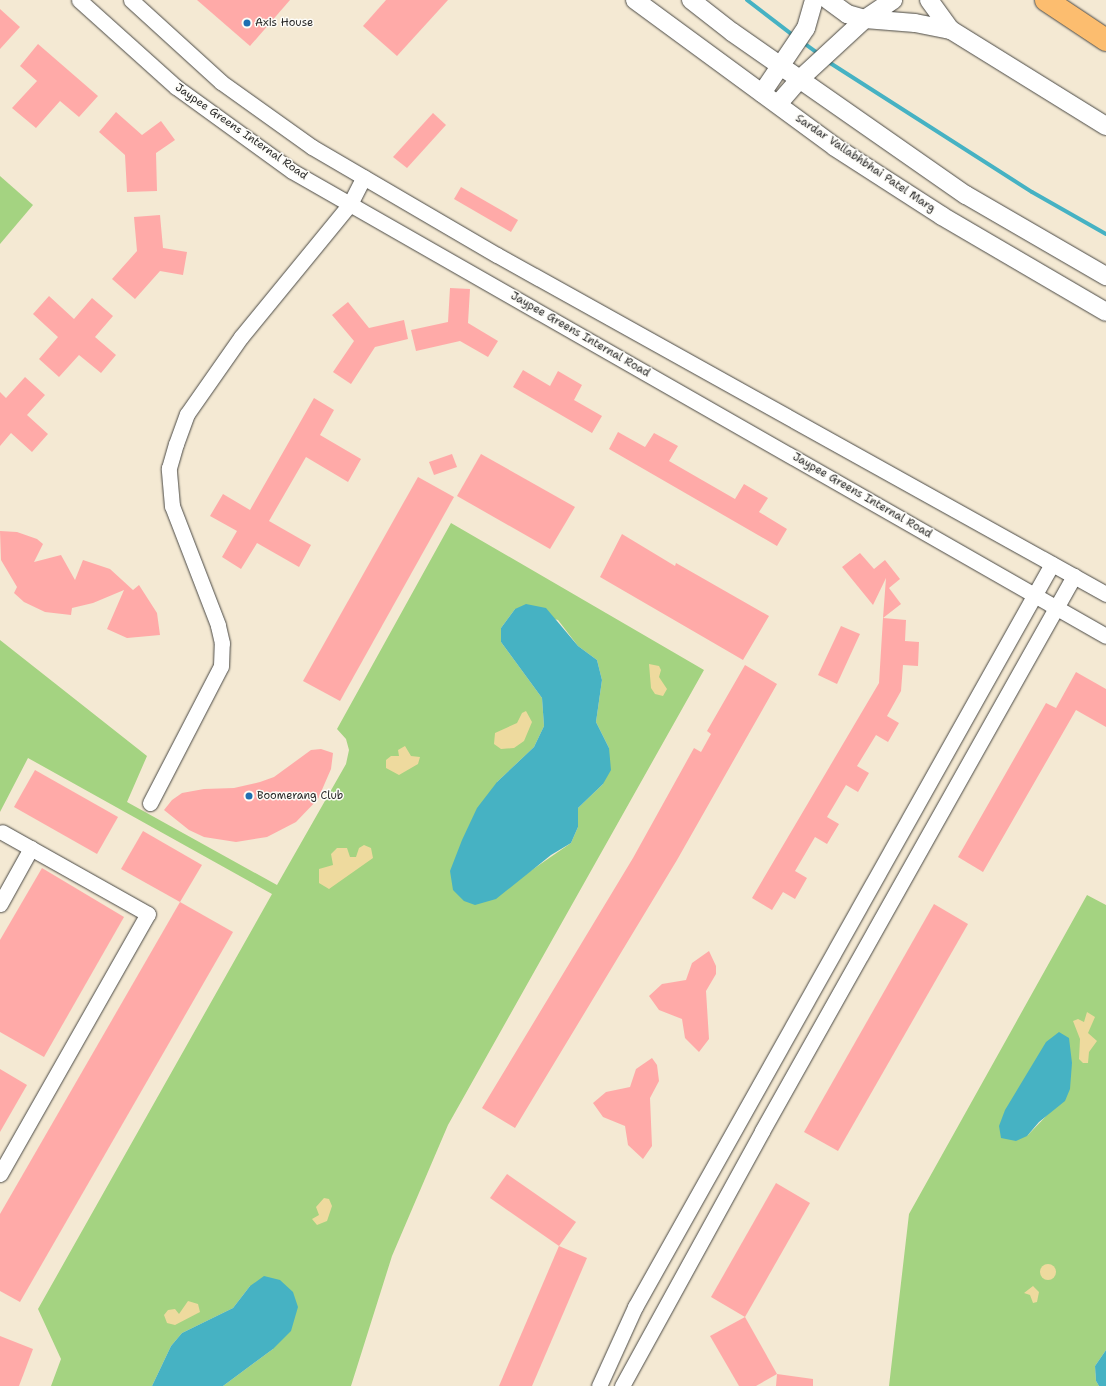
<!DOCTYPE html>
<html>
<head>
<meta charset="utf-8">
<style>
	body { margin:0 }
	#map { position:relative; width:1106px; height:1386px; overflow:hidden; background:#f4e9d3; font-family:"Shantell Sans",sans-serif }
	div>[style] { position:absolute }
	.green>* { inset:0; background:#a4d381 }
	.sand>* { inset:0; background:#eeda9e }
	.round { border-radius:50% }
	.water>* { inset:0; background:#46b2c3 }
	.stream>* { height:4px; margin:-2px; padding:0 2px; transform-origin:2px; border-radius:2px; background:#46b2c3 }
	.building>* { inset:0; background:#ffaaa8 }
	.roads { filter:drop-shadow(0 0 1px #494844) drop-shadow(0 0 1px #494844) }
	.minor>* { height:15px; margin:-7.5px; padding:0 7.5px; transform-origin:7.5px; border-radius:7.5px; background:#fff }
	.tertiary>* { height:18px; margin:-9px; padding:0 9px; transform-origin:9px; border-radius:9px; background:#fff }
	.trunk>* { height:22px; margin:-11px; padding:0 11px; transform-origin:11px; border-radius:11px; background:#fcbd6f }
	.dots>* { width:11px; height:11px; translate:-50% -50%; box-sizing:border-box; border:2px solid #fdfcf7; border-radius:50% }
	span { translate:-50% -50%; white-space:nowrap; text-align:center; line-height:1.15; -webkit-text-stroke:3px #fdfcf7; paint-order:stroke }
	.poi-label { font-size:11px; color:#2b2b2b }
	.left { translate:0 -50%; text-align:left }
	.street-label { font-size:11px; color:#2b2b2b }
</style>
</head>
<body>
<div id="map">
	<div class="green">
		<div style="clip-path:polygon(0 176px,33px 205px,0 244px)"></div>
		<div style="clip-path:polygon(evenodd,451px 523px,704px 670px,448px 1125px,392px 1256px,351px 1386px,223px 1386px,273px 1349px,250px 1286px,233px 1308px,182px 1333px,171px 1346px,152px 1386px,51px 1386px,61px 1359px,38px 1309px,272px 894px,28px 758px,0 812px,0 640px,147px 756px,127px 802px,277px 885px,346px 764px,349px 750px,346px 739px,337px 729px,451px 523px,515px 609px,558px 620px,578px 646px,597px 660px,602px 680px,596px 722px,609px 748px,603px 784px,578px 808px,578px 827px,571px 843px,526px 874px,497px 782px,534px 747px,544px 726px,542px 698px,501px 642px,501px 628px,515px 609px)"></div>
		<div style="clip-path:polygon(evenodd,1087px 895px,1106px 905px,1106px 1350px,1095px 1366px,1096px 1381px,1099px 1386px,889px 1386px,909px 1214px,1087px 895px,1072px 1063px,1050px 1112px,1027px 1136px,1072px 1063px)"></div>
	</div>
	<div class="sand">
		<div style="clip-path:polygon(649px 664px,659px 666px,661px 670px,659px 677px,667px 689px,663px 696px,655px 694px,651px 688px)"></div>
		<div style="clip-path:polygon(526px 711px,532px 722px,524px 741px,514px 748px,501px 749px,494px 744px,495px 733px,517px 723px,522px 713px)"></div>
		<div style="clip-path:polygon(405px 746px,411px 756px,420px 757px,418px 764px,399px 775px,386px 768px,386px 760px,391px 756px,399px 756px,398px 750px)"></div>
		<div style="clip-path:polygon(364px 845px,371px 848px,373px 858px,329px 889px,319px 883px,319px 869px,333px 865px,331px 854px,337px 848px,347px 848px,350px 857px,356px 857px,359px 848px)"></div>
		<div style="clip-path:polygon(1087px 1012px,1095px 1017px,1088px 1033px,1097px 1041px,1089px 1052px,1088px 1063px,1083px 1063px,1079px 1059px,1080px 1039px,1073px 1021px,1078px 1019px,1084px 1022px)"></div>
		<div style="clip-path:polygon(324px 1198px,329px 1199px,332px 1206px,327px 1221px,317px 1225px,312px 1219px,319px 1215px,316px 1207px)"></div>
		<div class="round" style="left:1040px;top:1264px;width:16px;height:16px"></div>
		<div style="clip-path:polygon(1033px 1286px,1039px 1292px,1037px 1302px,1033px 1303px,1030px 1295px,1024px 1293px)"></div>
		<div style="clip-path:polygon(188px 1301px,198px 1304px,200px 1312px,175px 1325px,167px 1323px,164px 1315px,168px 1310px,175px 1309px,179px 1314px)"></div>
	</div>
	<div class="water">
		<div style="clip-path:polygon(526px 604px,546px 608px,578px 646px,597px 660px,602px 680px,596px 722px,609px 748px,611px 770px,603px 784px,578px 808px,578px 827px,571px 843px,551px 855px,496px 899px,475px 905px,464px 901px,453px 890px,450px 871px,462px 840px,477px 808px,497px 782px,534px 747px,544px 726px,542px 698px,501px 642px,501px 628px,515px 609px)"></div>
		<div style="clip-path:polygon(1059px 1032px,1069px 1038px,1072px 1063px,1070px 1089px,1065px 1101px,1039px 1122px,1027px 1136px,1016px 1141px,1001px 1138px,999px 1126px,1005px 1110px,1046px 1042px)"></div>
		<div style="clip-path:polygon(264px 1276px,280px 1280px,293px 1292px,298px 1307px,291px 1331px,273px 1349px,223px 1386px,152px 1386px,171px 1346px,182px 1333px,233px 1308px,250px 1286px)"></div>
		<div style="clip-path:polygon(1106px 1350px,1106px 1386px,1099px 1386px,1096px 1381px,1095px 1366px)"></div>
	</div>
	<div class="stream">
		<div style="left:747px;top:0;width:59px;rotate:37.5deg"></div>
		<div style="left:801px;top:41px;width:24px;rotate:36deg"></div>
		<div style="left:827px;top:61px;width:243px;rotate:32.6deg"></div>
		<div style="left:1032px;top:192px;width:85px;rotate:29.6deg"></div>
	</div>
	<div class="building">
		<div style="clip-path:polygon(197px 0,290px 0,250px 46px)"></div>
		<div style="clip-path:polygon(386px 0,448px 0,397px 56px,363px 26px)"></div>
		<div style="clip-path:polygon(0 9px,20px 27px,0 49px)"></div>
		<div style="clip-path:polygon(38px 44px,98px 96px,79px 117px,60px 101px,36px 128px,12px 108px,37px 81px,20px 66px)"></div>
		<div style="clip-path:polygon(116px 112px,142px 135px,161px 121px,175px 140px,156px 153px,157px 191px,127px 192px,125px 155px,99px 132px)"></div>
		<div style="clip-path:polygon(433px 113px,446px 125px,407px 168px,393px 157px)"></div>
		<div style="clip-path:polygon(461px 187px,518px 220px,511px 232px,454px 199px)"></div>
		<div style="clip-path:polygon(160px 215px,163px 248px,187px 252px,183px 275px,160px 271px,135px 299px,112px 279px,137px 251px,134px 217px)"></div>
		<div style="clip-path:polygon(450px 288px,470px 289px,468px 323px,498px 341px,488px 357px,460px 341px,416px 351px,411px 330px,448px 322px)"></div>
		<div style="clip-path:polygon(49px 296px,74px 319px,92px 298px,113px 316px,95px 337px,116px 355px,101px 373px,79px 355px,59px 377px,39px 359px,58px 337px,33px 314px)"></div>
		<div style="clip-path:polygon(348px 302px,369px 328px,404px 320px,408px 339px,375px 347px,351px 384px,333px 372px,354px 341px,332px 315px)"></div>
		<div style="clip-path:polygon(523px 370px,550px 386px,558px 371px,582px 385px,574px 400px,602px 416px,592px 433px,513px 387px)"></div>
		<div style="clip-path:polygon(25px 377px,45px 395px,27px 415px,48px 434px,32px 452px,11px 433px,0 446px,0 392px,6px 398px)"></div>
		<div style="clip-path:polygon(314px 398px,334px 410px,320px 435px,361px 459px,348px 482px,306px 457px,269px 521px,311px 545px,299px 567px,257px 543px,241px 569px,222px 557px,237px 531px,210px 516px,223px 494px,250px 510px)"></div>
		<div style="clip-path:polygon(618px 432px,645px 447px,654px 433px,678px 446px,669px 461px,735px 499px,744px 484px,768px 498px,759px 512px,787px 529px,777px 546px,609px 449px)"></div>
		<div style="clip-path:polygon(452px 454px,457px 467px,434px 475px,429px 462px)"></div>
		<div style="clip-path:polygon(481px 454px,575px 507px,550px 549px,457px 496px)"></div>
		<div style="clip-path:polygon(418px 477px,454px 497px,340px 701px,303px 681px)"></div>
		<div style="clip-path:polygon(0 531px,17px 532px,37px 539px,43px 544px,34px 562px,61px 555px,75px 580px,83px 560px,110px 569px,133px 590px,139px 585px,157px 613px,160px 635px,127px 638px,107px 629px,124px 590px,93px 603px,72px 608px,71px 615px,45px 612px,24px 602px,14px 593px,17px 587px,1px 560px)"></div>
		<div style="clip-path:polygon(622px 534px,675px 566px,676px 563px,769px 616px,743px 660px,600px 577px)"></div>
		<div style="clip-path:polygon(860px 553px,874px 569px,885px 560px,900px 579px,889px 588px,901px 604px,883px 618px,886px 578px,873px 605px,842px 567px)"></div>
		<div style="clip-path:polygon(883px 618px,906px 620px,905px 641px,919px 642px,918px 666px,903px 665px,901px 691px,887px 716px,899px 723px,888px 742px,876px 735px,857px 766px,869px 773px,858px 792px,846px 785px,827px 817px,839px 824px,827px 844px,815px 837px,795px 871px,807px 878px,795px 899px,783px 892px,772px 910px,752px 898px,879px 683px)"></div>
		<div style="clip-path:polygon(841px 626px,860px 634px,837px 684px,818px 675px)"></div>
		<div style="clip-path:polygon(745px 665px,777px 684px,677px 860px,515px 1128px,482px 1108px,633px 858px,694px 748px,701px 752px,711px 734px,707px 731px)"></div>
		<div style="clip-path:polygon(1076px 672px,1106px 689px,1106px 727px,1076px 710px,983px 872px,958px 857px,1046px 703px,1056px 708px)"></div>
		<div style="clip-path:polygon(321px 749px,333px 753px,331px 769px,318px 799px,296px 822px,267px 837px,236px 842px,204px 837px,189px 830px,164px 810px,172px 800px,182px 793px,204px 789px,234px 788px,260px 782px,274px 777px,311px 750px)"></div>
		<div style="clip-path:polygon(35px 770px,118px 817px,97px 854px,14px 807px)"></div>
		<div style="clip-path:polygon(143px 831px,202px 865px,180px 902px,121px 869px)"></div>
		<div style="clip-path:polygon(42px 868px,124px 917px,44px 1057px,0 1032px,0 940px)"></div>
		<div style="clip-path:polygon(180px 902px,233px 932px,20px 1302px,0 1291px,0 1214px)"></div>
		<div style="clip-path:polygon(934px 904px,968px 924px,838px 1151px,804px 1132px)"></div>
		<div style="clip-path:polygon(709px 951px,716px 966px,716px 974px,706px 991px,709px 1039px,699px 1052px,685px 1038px,682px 1019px,659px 1010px,649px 996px,662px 984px,686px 980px,692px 963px)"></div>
		<div style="clip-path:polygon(652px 1058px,657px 1065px,659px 1081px,650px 1098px,652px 1146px,643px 1159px,628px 1145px,625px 1126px,603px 1117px,593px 1103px,606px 1092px,630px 1087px,636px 1069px)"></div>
		<div style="clip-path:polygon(0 1069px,27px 1085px,0 1132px)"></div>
		<div style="clip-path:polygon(507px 1174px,576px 1222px,559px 1246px,490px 1198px)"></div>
		<div style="clip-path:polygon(776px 1183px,810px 1203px,745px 1317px,711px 1297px)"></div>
		<div style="clip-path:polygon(559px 1246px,587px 1258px,532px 1386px,499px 1386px)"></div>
		<div style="clip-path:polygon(745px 1317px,777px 1374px,756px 1386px,739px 1386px,710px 1336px)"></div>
		<div style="clip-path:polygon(0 1336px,33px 1349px,19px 1386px,0 1386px)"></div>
		<div style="clip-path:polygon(777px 1374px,813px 1379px,813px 1386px,776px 1386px)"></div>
	</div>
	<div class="roads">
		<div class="minor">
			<div style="left:79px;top:0;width:130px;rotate:41.9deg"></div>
			<div style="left:176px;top:87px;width:143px;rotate:35.9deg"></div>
			<div style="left:292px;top:171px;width:937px;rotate:29.74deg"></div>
			<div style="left:131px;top:0;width:122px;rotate:42.3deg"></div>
			<div style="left:221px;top:82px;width:112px;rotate:35.5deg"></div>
			<div style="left:312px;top:147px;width:214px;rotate:30.3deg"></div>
			<div style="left:497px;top:255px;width:697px;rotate:29.1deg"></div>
			<div style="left:150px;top:803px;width:154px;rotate:-62.6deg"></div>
			<div style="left:221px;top:666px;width:23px;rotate:-88deg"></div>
			<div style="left:222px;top:643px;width:18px;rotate:-103deg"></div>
			<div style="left:218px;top:625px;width:128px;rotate:-111.1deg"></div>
			<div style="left:172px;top:506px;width:38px;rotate:-95deg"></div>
			<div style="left:169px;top:468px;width:25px;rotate:-74deg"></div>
			<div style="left:176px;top:444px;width:32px;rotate:-70deg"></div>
			<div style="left:187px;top:414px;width:94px;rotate:-55deg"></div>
			<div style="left:241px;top:337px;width:172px;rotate:-50.7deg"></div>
			<div style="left:350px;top:204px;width:30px;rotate:-63deg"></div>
			<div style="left:0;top:904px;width:64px;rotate:-61deg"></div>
			<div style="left:0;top:1174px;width:299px;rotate:-60.4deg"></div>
			<div style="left:148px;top:914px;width:167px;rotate:-150.7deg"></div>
			<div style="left:599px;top:1386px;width:87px;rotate:-65.5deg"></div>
			<div style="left:635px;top:1307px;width:852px;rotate:-60.7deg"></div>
			<div style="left:622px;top:1386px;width:291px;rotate:-61.2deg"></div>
			<div style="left:762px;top:1131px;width:637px;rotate:-60.66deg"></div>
		</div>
		<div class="tertiary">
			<div style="left:635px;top:0;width:248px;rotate:36.3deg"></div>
			<div style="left:835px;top:147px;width:127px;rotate:32.8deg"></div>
			<div style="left:942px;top:216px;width:190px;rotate:30.3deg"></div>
			<div style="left:691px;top:0;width:52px;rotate:38deg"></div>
			<div style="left:732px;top:32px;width:285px;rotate:34.9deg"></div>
			<div style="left:966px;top:195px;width:162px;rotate:30.1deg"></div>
			<div style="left:828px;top:0;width:24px;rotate:36deg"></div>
			<div style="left:847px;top:14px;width:19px;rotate:16deg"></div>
			<div style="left:865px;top:19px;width:50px;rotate:4.6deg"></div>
			<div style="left:915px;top:23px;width:37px;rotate:11deg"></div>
			<div style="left:929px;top:0;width:37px;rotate:54deg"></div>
			<div style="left:951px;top:30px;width:182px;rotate:31.8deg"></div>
			<div style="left:762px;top:93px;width:78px;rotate:-55.9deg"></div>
			<div style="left:806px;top:28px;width:29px;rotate:-74deg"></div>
			<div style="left:778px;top:104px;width:35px;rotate:-49deg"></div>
			<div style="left:801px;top:78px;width:87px;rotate:-42.7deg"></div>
			<div style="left:865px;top:19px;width:34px;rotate:-34deg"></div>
		</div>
		<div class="trunk">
			<div style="left:1046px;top:0;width:72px;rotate:33.7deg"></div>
		</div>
	</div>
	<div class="dots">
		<div style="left:247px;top:23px;background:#1f6fb2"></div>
		<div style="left:249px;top:796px;background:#1f6fb2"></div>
	</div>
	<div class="poi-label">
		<span class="left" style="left:255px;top:23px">Axis House</span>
		<span class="left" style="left:257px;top:796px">Boomerang Club</span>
	</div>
	<div class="street-label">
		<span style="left:241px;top:132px;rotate:35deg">Jaypee Greens Internal Road</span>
		<span style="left:865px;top:164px;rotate:34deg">Sardar Vallabhbhai Patel Marg</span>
		<span style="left:580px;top:335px;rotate:30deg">Jaypee Greens Internal Road</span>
		<span style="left:862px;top:496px;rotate:30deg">Jaypee Greens Internal Road</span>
	</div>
</div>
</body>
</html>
